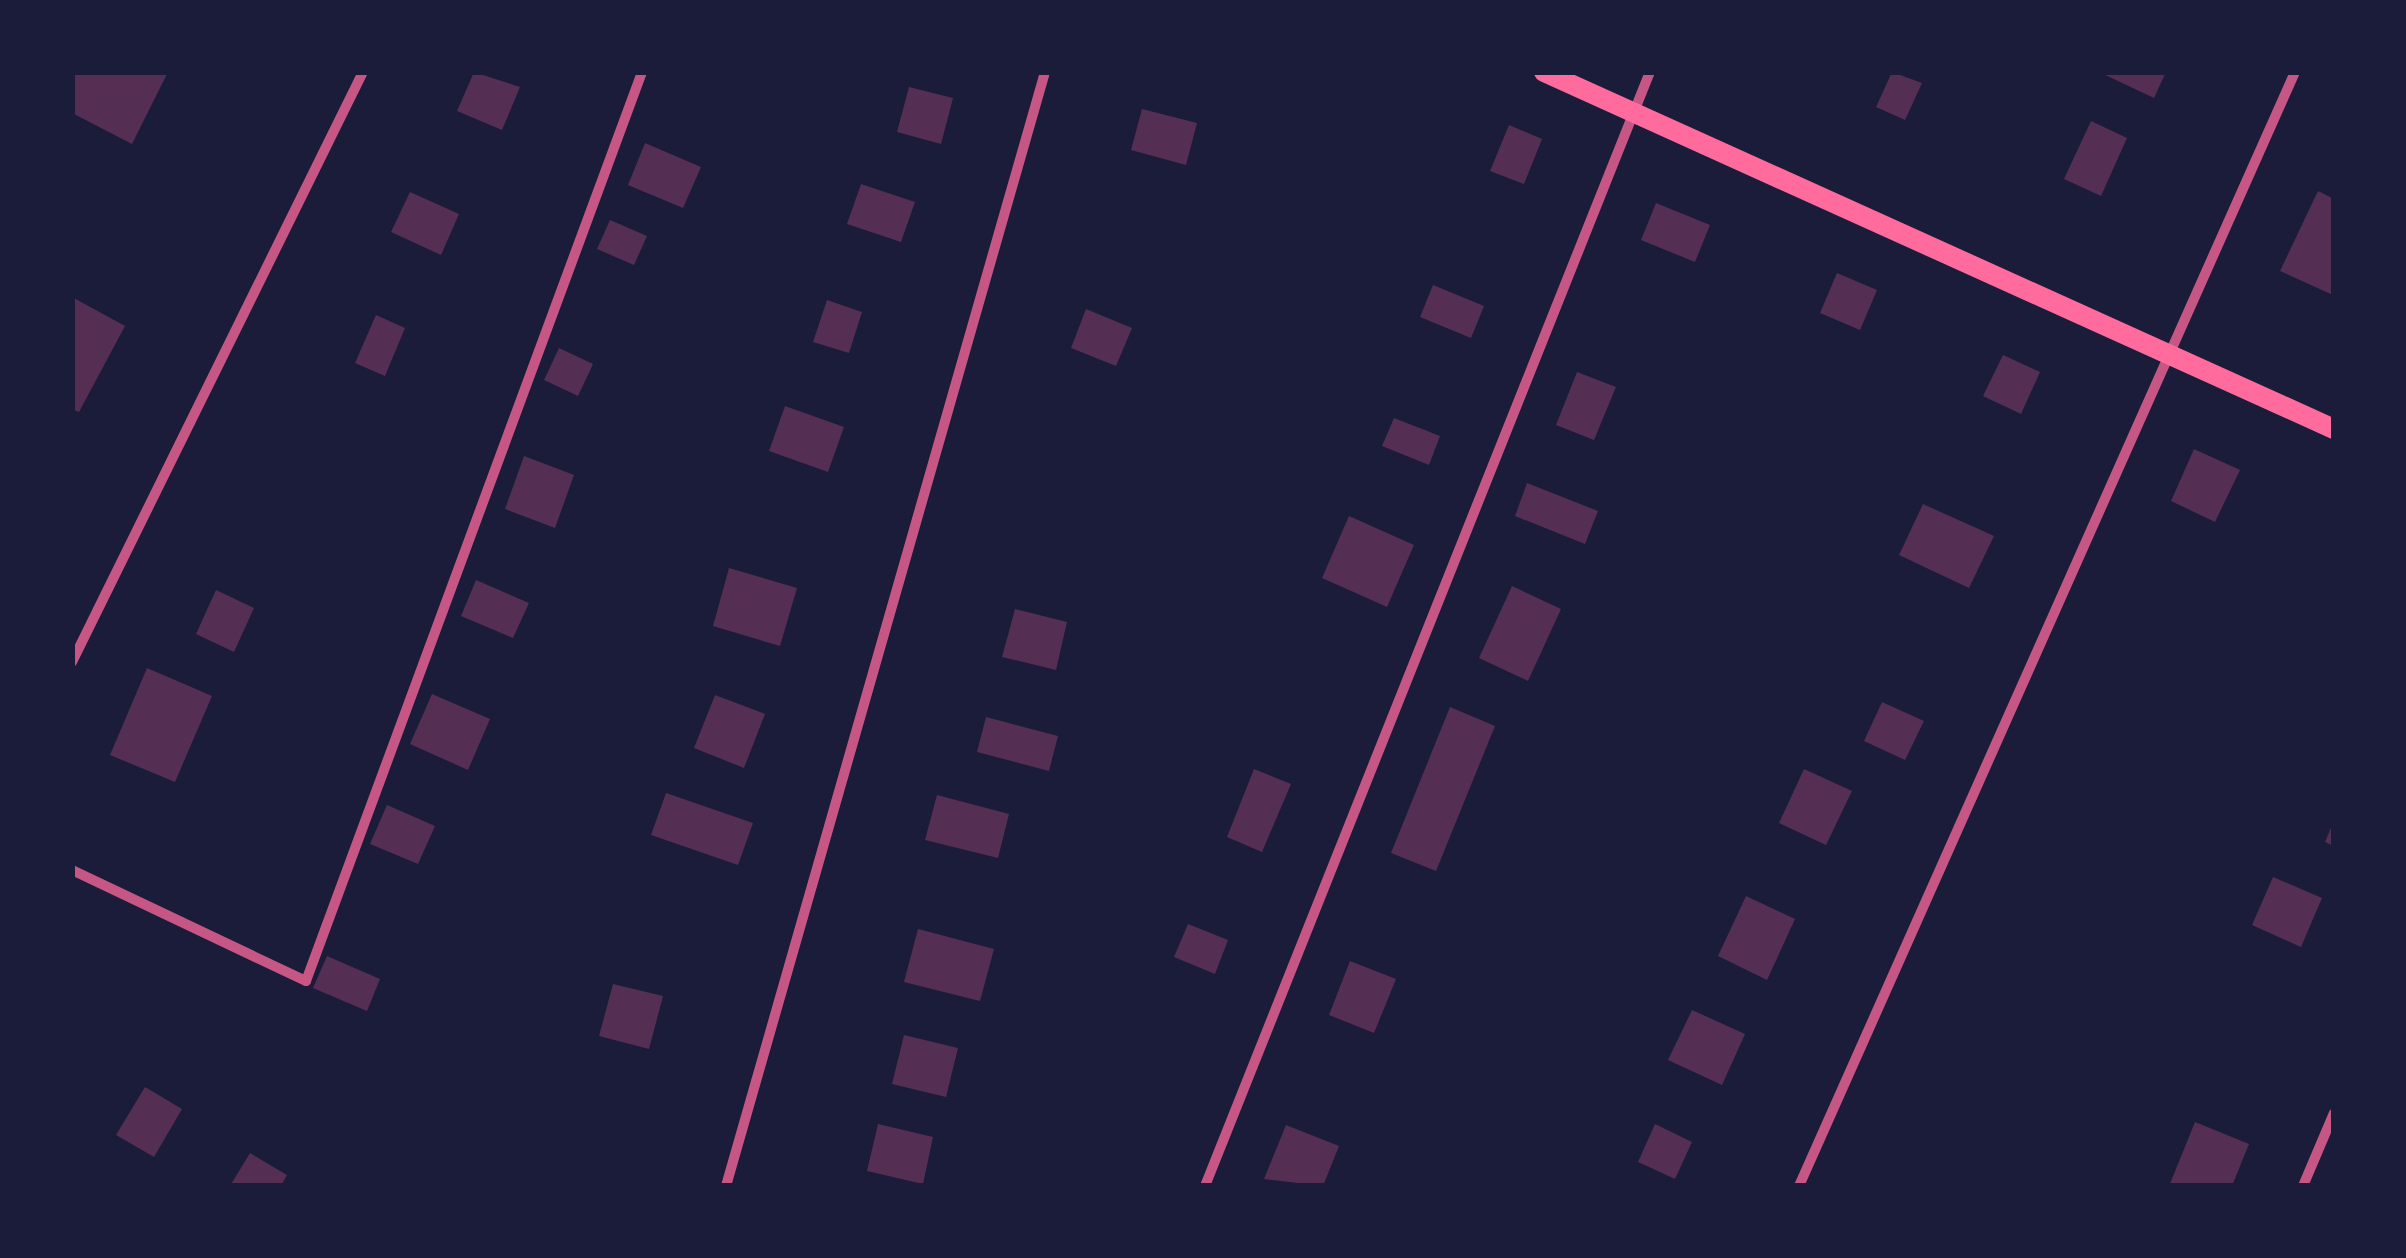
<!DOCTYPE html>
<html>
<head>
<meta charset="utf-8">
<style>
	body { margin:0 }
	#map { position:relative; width:2406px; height:1258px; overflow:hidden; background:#1b1b3a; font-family:Overpass,sans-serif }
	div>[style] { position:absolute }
	.building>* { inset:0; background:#542f53 }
	.minor>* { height:10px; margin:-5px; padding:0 5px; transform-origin:5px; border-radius:5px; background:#c65784 }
	.secondary>* { height:20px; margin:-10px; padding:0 10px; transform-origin:10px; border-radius:10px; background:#ff6b9d }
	span { translate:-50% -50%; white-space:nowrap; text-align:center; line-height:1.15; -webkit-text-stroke:8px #1b1b3a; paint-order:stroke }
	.frame { position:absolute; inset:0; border:75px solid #1b1b3a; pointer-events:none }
</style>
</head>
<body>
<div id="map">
	<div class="building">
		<div style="clip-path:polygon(72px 72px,168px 72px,132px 144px,72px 113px)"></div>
		<div style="clip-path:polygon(474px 72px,520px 87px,502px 130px,457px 111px)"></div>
		<div style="clip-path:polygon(1892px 72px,1922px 83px,1905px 120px,1876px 107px)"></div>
		<div style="clip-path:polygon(2099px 72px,2166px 72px,2154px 98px)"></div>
		<div style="clip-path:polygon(909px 87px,953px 98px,941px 144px,897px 132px)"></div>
		<div style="clip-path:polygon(1142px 109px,1197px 123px,1186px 165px,1131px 150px)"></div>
		<div style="clip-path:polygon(2091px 121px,2127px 138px,2101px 196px,2064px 179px)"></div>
		<div style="clip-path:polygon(1509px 125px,1542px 139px,1524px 184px,1490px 171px)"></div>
		<div style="clip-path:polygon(645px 143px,701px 167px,683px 208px,628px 185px)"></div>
		<div style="clip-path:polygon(861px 184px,915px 202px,901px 242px,847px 224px)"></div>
		<div style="clip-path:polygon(2318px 191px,2334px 199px,2333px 295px,2280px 271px)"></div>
		<div style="clip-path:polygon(410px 192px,459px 214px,441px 255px,391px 232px)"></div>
		<div style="clip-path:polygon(1656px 203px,1710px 225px,1695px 262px,1641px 240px)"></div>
		<div style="clip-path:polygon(610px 220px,647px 236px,634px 265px,597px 249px)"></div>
		<div style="clip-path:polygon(1837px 273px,1877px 290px,1860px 330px,1820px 313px)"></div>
		<div style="clip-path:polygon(1433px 285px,1484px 306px,1471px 338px,1420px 317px)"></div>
		<div style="clip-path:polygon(72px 297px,125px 326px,79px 412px,72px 409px)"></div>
		<div style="clip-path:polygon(827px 300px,862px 312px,849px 353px,813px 342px)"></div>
		<div style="clip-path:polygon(1086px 309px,1132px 328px,1116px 366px,1071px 348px)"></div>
		<div style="clip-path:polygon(376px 315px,405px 328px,385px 376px,355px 363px)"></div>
		<div style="clip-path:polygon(559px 348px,593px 364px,578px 396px,544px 380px)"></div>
		<div style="clip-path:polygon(2003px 355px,2040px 372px,2021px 414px,1983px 396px)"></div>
		<div style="clip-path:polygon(1577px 372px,1616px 387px,1594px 440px,1556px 425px)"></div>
		<div style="clip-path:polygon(785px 406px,844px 427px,828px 472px,769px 451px)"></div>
		<div style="clip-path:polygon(1394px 418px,1440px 436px,1429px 465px,1382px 446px)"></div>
		<div style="clip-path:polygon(2194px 449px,2240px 470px,2215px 522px,2171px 501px)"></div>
		<div style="clip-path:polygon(524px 456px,574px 475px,555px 528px,505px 509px)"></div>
		<div style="clip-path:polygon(1527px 483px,1598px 511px,1585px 544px,1515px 516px)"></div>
		<div style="clip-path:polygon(1923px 504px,1994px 536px,1969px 588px,1899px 555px)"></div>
		<div style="clip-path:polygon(1349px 516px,1414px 545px,1387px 607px,1322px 578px)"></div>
		<div style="clip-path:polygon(729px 568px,797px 588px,780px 646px,713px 626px)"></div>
		<div style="clip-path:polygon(476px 580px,529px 603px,513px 638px,461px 616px)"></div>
		<div style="clip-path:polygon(1512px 586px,1561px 609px,1528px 681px,1479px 658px)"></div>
		<div style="clip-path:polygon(216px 590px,254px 608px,234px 652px,196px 634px)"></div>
		<div style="clip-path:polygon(1015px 609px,1067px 622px,1056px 670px,1002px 657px)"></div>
		<div style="clip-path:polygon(147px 668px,212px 696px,175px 782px,110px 755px)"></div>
		<div style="clip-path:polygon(432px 694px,490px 719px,468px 770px,410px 744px)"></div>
		<div style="clip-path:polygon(715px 695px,765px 714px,744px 768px,694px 748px)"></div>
		<div style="clip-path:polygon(1882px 702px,1924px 721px,1905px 760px,1864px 741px)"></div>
		<div style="clip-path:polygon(1450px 707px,1495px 726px,1436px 871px,1391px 853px)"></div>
		<div style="clip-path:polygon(986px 717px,1058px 736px,1049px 771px,977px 752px)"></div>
		<div style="clip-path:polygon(1254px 769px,1291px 784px,1262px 852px,1227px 837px)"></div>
		<div style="clip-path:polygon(1804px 769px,1852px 791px,1826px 845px,1779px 823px)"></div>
		<div style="clip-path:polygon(666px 793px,753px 823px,738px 865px,651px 835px)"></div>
		<div style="clip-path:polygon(937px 795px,1009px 814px,998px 858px,925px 840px)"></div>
		<div style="clip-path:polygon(387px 805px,435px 826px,418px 864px,370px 844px)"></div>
		<div style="clip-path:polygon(2333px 823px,2334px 823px,2334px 846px,2325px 842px)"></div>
		<div style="clip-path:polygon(2273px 877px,2322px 898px,2301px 947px,2252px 925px)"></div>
		<div style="clip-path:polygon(1746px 896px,1795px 919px,1767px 980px,1718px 956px)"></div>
		<div style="clip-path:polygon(1188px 924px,1228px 940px,1215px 974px,1174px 957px)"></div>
		<div style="clip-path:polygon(918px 929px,994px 949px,980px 1001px,904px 982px)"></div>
		<div style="clip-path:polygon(327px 956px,380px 979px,367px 1011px,313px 988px)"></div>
		<div style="clip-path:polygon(1350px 961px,1396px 979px,1374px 1033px,1329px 1015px)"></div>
		<div style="clip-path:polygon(613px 984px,663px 996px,649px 1049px,599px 1036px)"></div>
		<div style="clip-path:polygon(1692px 1010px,1745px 1034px,1722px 1085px,1668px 1060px)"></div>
		<div style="clip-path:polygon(904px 1035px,958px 1048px,946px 1097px,892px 1084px)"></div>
		<div style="clip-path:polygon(145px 1087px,182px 1109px,154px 1157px,116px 1135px)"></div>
		<div style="clip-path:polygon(2195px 1122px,2249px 1144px,2232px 1186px,2169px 1186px)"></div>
		<div style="clip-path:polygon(878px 1124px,933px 1137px,923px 1184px,867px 1171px)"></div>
		<div style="clip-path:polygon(1655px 1124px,1692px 1142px,1675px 1179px,1638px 1162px)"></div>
		<div style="clip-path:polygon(1286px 1125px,1339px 1146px,1323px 1186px,1264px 1179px)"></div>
		<div style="clip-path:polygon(250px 1153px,287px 1175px,281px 1186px,230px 1186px)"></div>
	</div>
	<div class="minor">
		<div style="left:72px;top:662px;width:658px;rotate:-63.75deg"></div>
		<div style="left:72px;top:870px;width:259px;rotate:25.4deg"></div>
		<div style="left:306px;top:981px;width:969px;rotate:-69.71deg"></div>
		<div style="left:726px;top:1186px;width:1159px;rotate:-74.02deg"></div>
		<div style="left:1205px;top:1186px;width:1200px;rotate:-68.23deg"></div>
		<div style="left:1799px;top:1186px;width:1219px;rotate:-66deg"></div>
		<div style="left:2303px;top:1186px;width:79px;rotate:-67deg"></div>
	</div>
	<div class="secondary">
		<div style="left:1544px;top:72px;width:867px;rotate:24.32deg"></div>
	</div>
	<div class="frame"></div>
</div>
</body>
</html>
